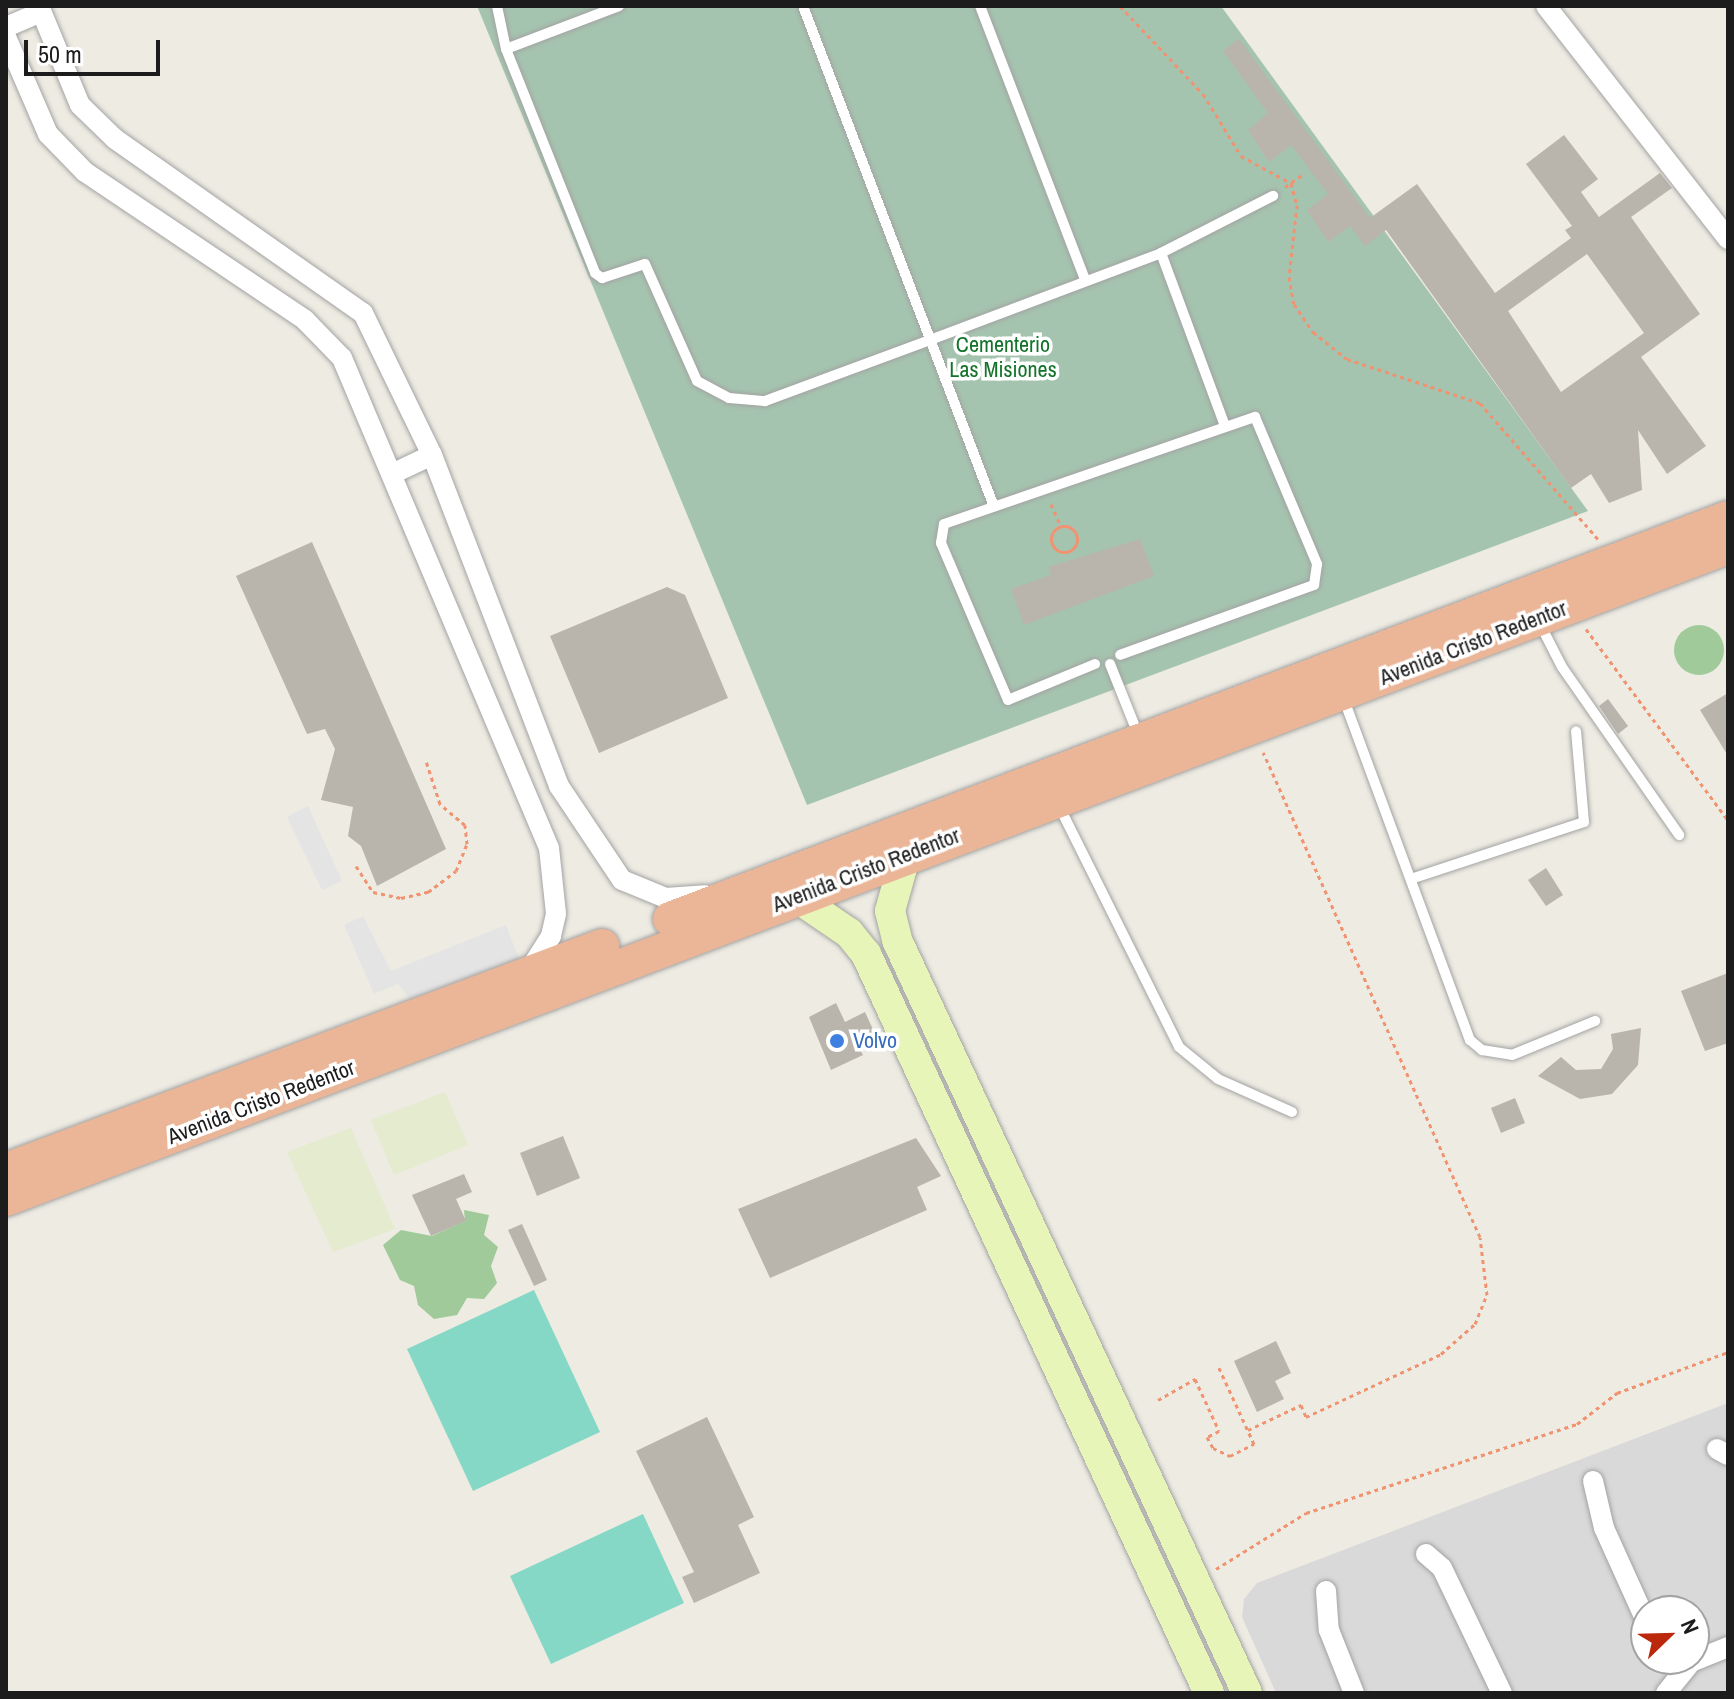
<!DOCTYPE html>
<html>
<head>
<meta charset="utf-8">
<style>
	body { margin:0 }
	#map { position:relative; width:1734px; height:1699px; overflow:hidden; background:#edebe2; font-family:"Archivo Narrow",sans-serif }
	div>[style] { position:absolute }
	.residential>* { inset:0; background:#dad9d9 }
	.farmland>* { inset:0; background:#e4ebce }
	.forest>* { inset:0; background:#a0ca99 }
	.round { border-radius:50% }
	.cemetery>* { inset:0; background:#a5c4af }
	.pitch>* { inset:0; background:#85d8c5 }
	.parking>* { inset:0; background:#e4e4e4 }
	.building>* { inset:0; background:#b9b4ac }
	.path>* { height:3px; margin-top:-1.5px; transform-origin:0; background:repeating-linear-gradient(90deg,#f19270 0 4px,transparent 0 8px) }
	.path>.ring { margin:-1.5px; padding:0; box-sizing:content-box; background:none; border:3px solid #f19270; border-radius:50% }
	.roads { filter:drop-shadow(0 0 2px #a3a3a3) drop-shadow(0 0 2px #a3a3a3) }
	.service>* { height:10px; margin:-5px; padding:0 5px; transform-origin:5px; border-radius:5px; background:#fff }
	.minor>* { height:20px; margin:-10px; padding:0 10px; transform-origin:10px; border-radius:10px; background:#fff }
	.secondary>* { height:30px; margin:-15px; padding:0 15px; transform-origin:15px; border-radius:15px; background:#e8f5b8 }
	.trunk>* { height:34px; margin:-17px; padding:0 17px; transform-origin:17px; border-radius:17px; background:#ebb698 }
	.dots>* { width:22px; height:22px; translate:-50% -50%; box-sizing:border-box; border:4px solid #fff; border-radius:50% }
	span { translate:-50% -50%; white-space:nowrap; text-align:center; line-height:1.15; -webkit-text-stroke:7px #fff; paint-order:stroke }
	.park-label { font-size:22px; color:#127329 }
	.street-label { font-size:22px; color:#1c1c1c }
	.shop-label { font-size:22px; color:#366cbe }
	.left { translate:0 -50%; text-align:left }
	.frame { position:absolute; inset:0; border:8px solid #1c1c1c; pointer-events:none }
	.north { position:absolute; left:1630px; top:1595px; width:80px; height:80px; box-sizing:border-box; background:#fff; border:2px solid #a4a4a4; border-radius:50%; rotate:67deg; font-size:22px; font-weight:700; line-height:32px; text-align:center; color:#1c1c1c }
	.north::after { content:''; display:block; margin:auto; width:28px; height:36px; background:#bc280c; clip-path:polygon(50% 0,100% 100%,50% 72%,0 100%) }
	.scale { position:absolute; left:24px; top:40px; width:136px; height:36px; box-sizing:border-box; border:4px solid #1c1c1c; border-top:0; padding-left:10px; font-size:24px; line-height:28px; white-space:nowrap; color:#1c1c1c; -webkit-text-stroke:6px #fff; paint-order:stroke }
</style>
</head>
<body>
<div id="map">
	<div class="residential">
		<div style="clip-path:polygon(evenodd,1728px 1403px,1728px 1693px,1276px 1693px,1242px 1617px,1244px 1599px,1257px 1583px,1728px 1403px,1646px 1611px,1694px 1611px,1694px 1659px,1646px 1659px,1646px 1611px)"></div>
	</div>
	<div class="farmland">
		<div style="clip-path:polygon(445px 1092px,468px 1145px,394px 1175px,371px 1120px)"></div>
		<div style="clip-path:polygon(351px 1128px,395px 1229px,333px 1252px,287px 1152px)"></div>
	</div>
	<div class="forest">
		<div class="round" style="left:1674px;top:625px;width:50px;height:50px"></div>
		<div style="clip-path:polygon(464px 1210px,489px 1215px,484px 1235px,498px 1247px,491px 1266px,497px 1283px,484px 1299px,467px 1298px,457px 1315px,434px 1319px,418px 1305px,414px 1286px,400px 1280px,383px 1245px,401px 1230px,432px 1236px,465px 1221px)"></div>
	</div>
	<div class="cemetery">
		<div style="clip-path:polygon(477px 6px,1221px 6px,1588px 511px,807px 805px)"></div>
	</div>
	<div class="pitch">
		<div style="clip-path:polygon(534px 1290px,600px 1432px,473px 1491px,407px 1349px)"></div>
		<div style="clip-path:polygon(643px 1514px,684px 1603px,551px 1664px,510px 1576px)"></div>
	</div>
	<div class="parking">
		<div style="clip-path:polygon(308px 806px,342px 881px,322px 890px,287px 817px)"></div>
		<div style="clip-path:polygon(363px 916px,391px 971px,506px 925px,519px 959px,415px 1005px,398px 984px,374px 994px,344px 925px)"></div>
	</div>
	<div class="building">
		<div style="clip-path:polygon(evenodd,1239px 39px,1370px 218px,1417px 184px,1495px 293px,1571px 238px,1565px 230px,1572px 226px,1526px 164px,1564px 135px,1598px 179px,1581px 192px,1599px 217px,1660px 173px,1672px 188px,1631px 217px,1700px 314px,1641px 357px,1706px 446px,1667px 474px,1638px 430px,1642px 490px,1609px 503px,1591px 474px,1571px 488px,1386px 230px,1365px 246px,1350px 226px,1328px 242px,1307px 210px,1328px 194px,1291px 145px,1269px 162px,1248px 130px,1268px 113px,1223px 51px,1239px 39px,1587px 254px,1644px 333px,1561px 392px,1508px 311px,1587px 254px)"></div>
		<div style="clip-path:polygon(1140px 539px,1154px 576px,1024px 625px,1011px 589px,1051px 575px,1048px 567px)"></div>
		<div style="clip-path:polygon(312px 542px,446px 849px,377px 886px,361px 846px,348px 836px,353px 807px,321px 800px,335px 749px,325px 729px,307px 734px,236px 576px)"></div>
		<div style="clip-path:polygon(667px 587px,685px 595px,728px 698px,599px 753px,550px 636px)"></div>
		<div style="clip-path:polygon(1728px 693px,1728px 756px,1700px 710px)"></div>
		<div style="clip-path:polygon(1608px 699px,1628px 726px,1618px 734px,1599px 706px)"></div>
		<div style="clip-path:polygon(1546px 868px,1563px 895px,1546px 906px,1528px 880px)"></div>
		<div style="clip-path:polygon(1728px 973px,1728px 1043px,1705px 1051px,1681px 991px)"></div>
		<div style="clip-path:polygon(836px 1003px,845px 1022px,865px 1012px,876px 1036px,858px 1045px,863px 1055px,831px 1070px,809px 1017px)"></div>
		<div style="clip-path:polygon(1641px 1028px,1638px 1065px,1612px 1094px,1580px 1099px,1538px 1076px,1561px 1057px,1576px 1070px,1601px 1069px,1613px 1049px,1611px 1034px)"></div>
		<div style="clip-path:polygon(1515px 1098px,1525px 1123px,1501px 1133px,1491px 1108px)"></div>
		<div style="clip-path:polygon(563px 1136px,580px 1178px,537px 1196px,520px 1153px)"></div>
		<div style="clip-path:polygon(916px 1138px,941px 1176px,917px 1187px,927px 1210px,770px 1278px,738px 1209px)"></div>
		<div style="clip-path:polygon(464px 1174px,472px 1192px,456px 1199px,466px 1221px,431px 1236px,412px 1195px)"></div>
		<div style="clip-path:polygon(522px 1224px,547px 1280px,534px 1286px,508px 1230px)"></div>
		<div style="clip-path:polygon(1276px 1341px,1291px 1373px,1275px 1381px,1284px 1399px,1257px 1412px,1234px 1361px)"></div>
		<div style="clip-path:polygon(707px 1417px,754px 1517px,738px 1525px,760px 1573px,694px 1603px,682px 1577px,694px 1572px,636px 1451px)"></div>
	</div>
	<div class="path">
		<div style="left:1120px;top:6px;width:121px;rotate:46.7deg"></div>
		<div style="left:1203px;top:94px;width:73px;rotate:58.5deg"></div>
		<div style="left:1241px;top:156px;width:57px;rotate:28.4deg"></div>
		<div style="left:1291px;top:183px;width:23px;rotate:75deg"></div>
		<div style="left:1297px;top:205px;width:72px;rotate:96.3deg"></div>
		<div style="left:1289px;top:277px;width:27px;rotate:80deg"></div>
		<div style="left:1294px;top:304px;width:34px;rotate:56deg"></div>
		<div style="left:1313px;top:332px;width:43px;rotate:38.5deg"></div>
		<div style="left:1347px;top:359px;width:140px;rotate:18.3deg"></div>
		<div style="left:1480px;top:403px;width:180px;rotate:49.1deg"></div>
		<div style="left:1285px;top:187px;width:24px;rotate:-35deg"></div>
		<div style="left:1051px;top:504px;width:24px;rotate:66deg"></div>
		<div class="ring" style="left:1051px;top:526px;width:23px;height:23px"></div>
		<div style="left:1586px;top:629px;width:238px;rotate:53.4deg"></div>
		<div style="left:356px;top:866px;width:31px;rotate:57deg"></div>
		<div style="left:373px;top:892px;width:29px;rotate:12deg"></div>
		<div style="left:401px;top:898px;width:28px;rotate:-13deg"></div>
		<div style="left:428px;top:892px;width:35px;rotate:-37deg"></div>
		<div style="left:456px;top:871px;width:29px;rotate:-68deg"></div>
		<div style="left:467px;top:844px;width:19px;rotate:-96deg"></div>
		<div style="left:465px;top:825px;width:33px;rotate:-140deg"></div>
		<div style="left:440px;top:804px;width:45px;rotate:-108deg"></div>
		<div style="left:1158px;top:1400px;width:43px;rotate:-29.6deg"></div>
		<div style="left:1195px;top:1379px;width:57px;rotate:65.2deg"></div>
		<div style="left:1219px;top:1431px;width:13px;rotate:153deg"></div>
		<div style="left:1207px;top:1437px;width:13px;rotate:61deg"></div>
		<div style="left:1213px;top:1448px;width:19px;rotate:25deg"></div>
		<div style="left:1230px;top:1456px;width:27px;rotate:-27deg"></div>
		<div style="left:1254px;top:1444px;width:84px;rotate:-114.7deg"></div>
		<div style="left:1248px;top:1430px;width:59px;rotate:-25.3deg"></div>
		<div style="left:1301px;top:1405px;width:13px;rotate:67deg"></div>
		<div style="left:1306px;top:1417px;width:149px;rotate:-25deg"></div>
		<div style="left:1441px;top:1354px;width:45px;rotate:-41.4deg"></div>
		<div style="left:1475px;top:1324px;width:31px;rotate:-68deg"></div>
		<div style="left:1487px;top:1295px;width:58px;rotate:-96.9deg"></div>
		<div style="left:1480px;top:1237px;width:531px;rotate:-114.1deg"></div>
		<div style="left:1216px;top:1569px;width:106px;rotate:-31.9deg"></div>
		<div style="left:1306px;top:1513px;width:285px;rotate:-18.2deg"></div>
		<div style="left:1577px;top:1424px;width:51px;rotate:-37.8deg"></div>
		<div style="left:1617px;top:1393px;width:118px;rotate:-20.3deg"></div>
	</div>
	<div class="roads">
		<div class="service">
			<div style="left:497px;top:6px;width:44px;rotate:78.2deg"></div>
			<div style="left:506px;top:49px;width:241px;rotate:68.3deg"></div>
			<div style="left:595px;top:273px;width:9px;rotate:36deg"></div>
			<div style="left:602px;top:278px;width:45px;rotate:-18deg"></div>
			<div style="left:645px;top:264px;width:128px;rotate:66deg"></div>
			<div style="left:697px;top:381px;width:36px;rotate:28deg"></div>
			<div style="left:729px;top:398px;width:36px;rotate:5deg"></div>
			<div style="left:765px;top:401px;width:176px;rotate:-20.3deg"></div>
			<div style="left:930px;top:340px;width:247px;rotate:-20.6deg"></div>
			<div style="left:1161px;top:253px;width:126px;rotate:-27deg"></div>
			<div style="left:803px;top:6px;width:533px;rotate:69.12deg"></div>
			<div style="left:980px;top:6px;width:292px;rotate:69deg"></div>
			<div style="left:506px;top:49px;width:121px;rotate:-20.8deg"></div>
			<div style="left:1161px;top:253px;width:181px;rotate:69.7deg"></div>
			<div style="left:1540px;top:624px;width:48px;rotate:62.9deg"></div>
			<div style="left:1562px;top:667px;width:205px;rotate:55.1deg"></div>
			<div style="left:1095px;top:664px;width:94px;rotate:157.5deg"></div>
			<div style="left:1008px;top:700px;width:171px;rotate:-113.1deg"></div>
			<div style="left:941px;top:543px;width:19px;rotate:-81deg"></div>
			<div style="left:944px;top:524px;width:329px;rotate:-19deg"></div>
			<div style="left:1255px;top:417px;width:160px;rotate:67.1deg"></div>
			<div style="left:1317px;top:564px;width:21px;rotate:98deg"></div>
			<div style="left:1314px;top:585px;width:206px;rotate:160.2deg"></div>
			<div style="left:1110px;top:664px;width:75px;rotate:68.2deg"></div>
			<div style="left:1343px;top:697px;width:366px;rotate:69.7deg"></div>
			<div style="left:1470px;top:1040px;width:16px;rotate:40deg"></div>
			<div style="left:1482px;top:1050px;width:30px;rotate:9deg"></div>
			<div style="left:1512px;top:1055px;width:90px;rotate:-22.3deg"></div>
			<div style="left:1058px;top:804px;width:271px;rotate:63.5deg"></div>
			<div style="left:1179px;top:1047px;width:50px;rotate:39.4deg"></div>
			<div style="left:1218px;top:1079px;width:81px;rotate:24deg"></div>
			<div style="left:1411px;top:879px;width:182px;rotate:-18.2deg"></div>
			<div style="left:1584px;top:822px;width:91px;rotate:-95deg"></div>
		</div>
		<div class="minor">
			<div style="left:39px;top:6px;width:107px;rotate:67.5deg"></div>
			<div style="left:80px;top:105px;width:49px;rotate:44.2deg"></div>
			<div style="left:115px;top:139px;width:303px;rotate:35.1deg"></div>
			<div style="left:363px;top:313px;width:158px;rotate:64.1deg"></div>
			<div style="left:432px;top:455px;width:355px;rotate:69deg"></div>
			<div style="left:559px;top:786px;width:113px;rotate:56.2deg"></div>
			<div style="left:622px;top:880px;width:48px;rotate:22.2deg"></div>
			<div style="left:666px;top:898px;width:39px;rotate:-4deg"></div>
			<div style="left:1546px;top:6px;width:296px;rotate:52deg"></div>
			<div style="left:6px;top:27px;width:38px;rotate:-23deg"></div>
			<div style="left:6px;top:37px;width:106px;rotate:66.6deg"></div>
			<div style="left:48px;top:134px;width:53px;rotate:45.8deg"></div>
			<div style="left:85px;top:172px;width:265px;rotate:33.9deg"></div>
			<div style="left:305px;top:320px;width:53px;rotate:45.8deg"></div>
			<div style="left:342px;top:358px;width:532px;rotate:67.1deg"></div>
			<div style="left:549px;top:848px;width:66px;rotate:83.9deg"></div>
			<div style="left:556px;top:914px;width:23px;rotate:103deg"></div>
			<div style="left:551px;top:936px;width:41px;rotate:122.2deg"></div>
			<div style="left:392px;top:474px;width:44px;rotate:-25.4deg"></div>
			<div style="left:1717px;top:1449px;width:13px;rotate:29deg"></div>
			<div style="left:1593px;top:1481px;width:48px;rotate:76.8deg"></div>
			<div style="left:1604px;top:1528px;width:102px;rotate:65.7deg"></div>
			<div style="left:1426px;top:1554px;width:21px;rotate:41deg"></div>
			<div style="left:1442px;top:1568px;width:139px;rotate:64.4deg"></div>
			<div style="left:1326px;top:1591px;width:39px;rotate:86deg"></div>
			<div style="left:1329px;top:1630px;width:68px;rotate:68.4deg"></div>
			<div style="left:1666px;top:1693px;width:40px;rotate:-51deg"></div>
			<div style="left:1691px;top:1662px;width:40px;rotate:-22deg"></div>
		</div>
		<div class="secondary">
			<div style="left:906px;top:854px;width:59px;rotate:105.7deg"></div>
			<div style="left:890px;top:911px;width:30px;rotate:76deg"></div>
			<div style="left:897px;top:940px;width:830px;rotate:65.07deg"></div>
			<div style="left:796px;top:897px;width:64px;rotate:34.2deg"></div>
			<div style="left:849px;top:933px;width:27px;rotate:51deg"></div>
			<div style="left:866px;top:954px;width:815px;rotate:65.1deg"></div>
		</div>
		<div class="trunk">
			<div style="left:670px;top:919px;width:1131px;rotate:-20.76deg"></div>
			<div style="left:6px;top:1170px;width:637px;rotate:-20.6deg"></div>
			<div style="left:6px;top:1199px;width:1841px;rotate:-20.74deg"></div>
		</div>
	</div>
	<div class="dots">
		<div style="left:837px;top:1041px;background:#3f7fe0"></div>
	</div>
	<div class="park-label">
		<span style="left:1003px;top:357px">Cementerio<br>Las Misiones</span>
	</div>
	<div class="street-label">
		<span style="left:1473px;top:643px;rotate:-21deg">Avenida Cristo Redentor</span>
		<span style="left:866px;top:870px;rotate:-21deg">Avenida Cristo Redentor</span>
		<span style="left:261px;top:1102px;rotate:-21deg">Avenida Cristo Redentor</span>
	</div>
	<div class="shop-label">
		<span class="left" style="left:853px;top:1041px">Volvo</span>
	</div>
	<div class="frame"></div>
	<div class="north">N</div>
	<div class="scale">50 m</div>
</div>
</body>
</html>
